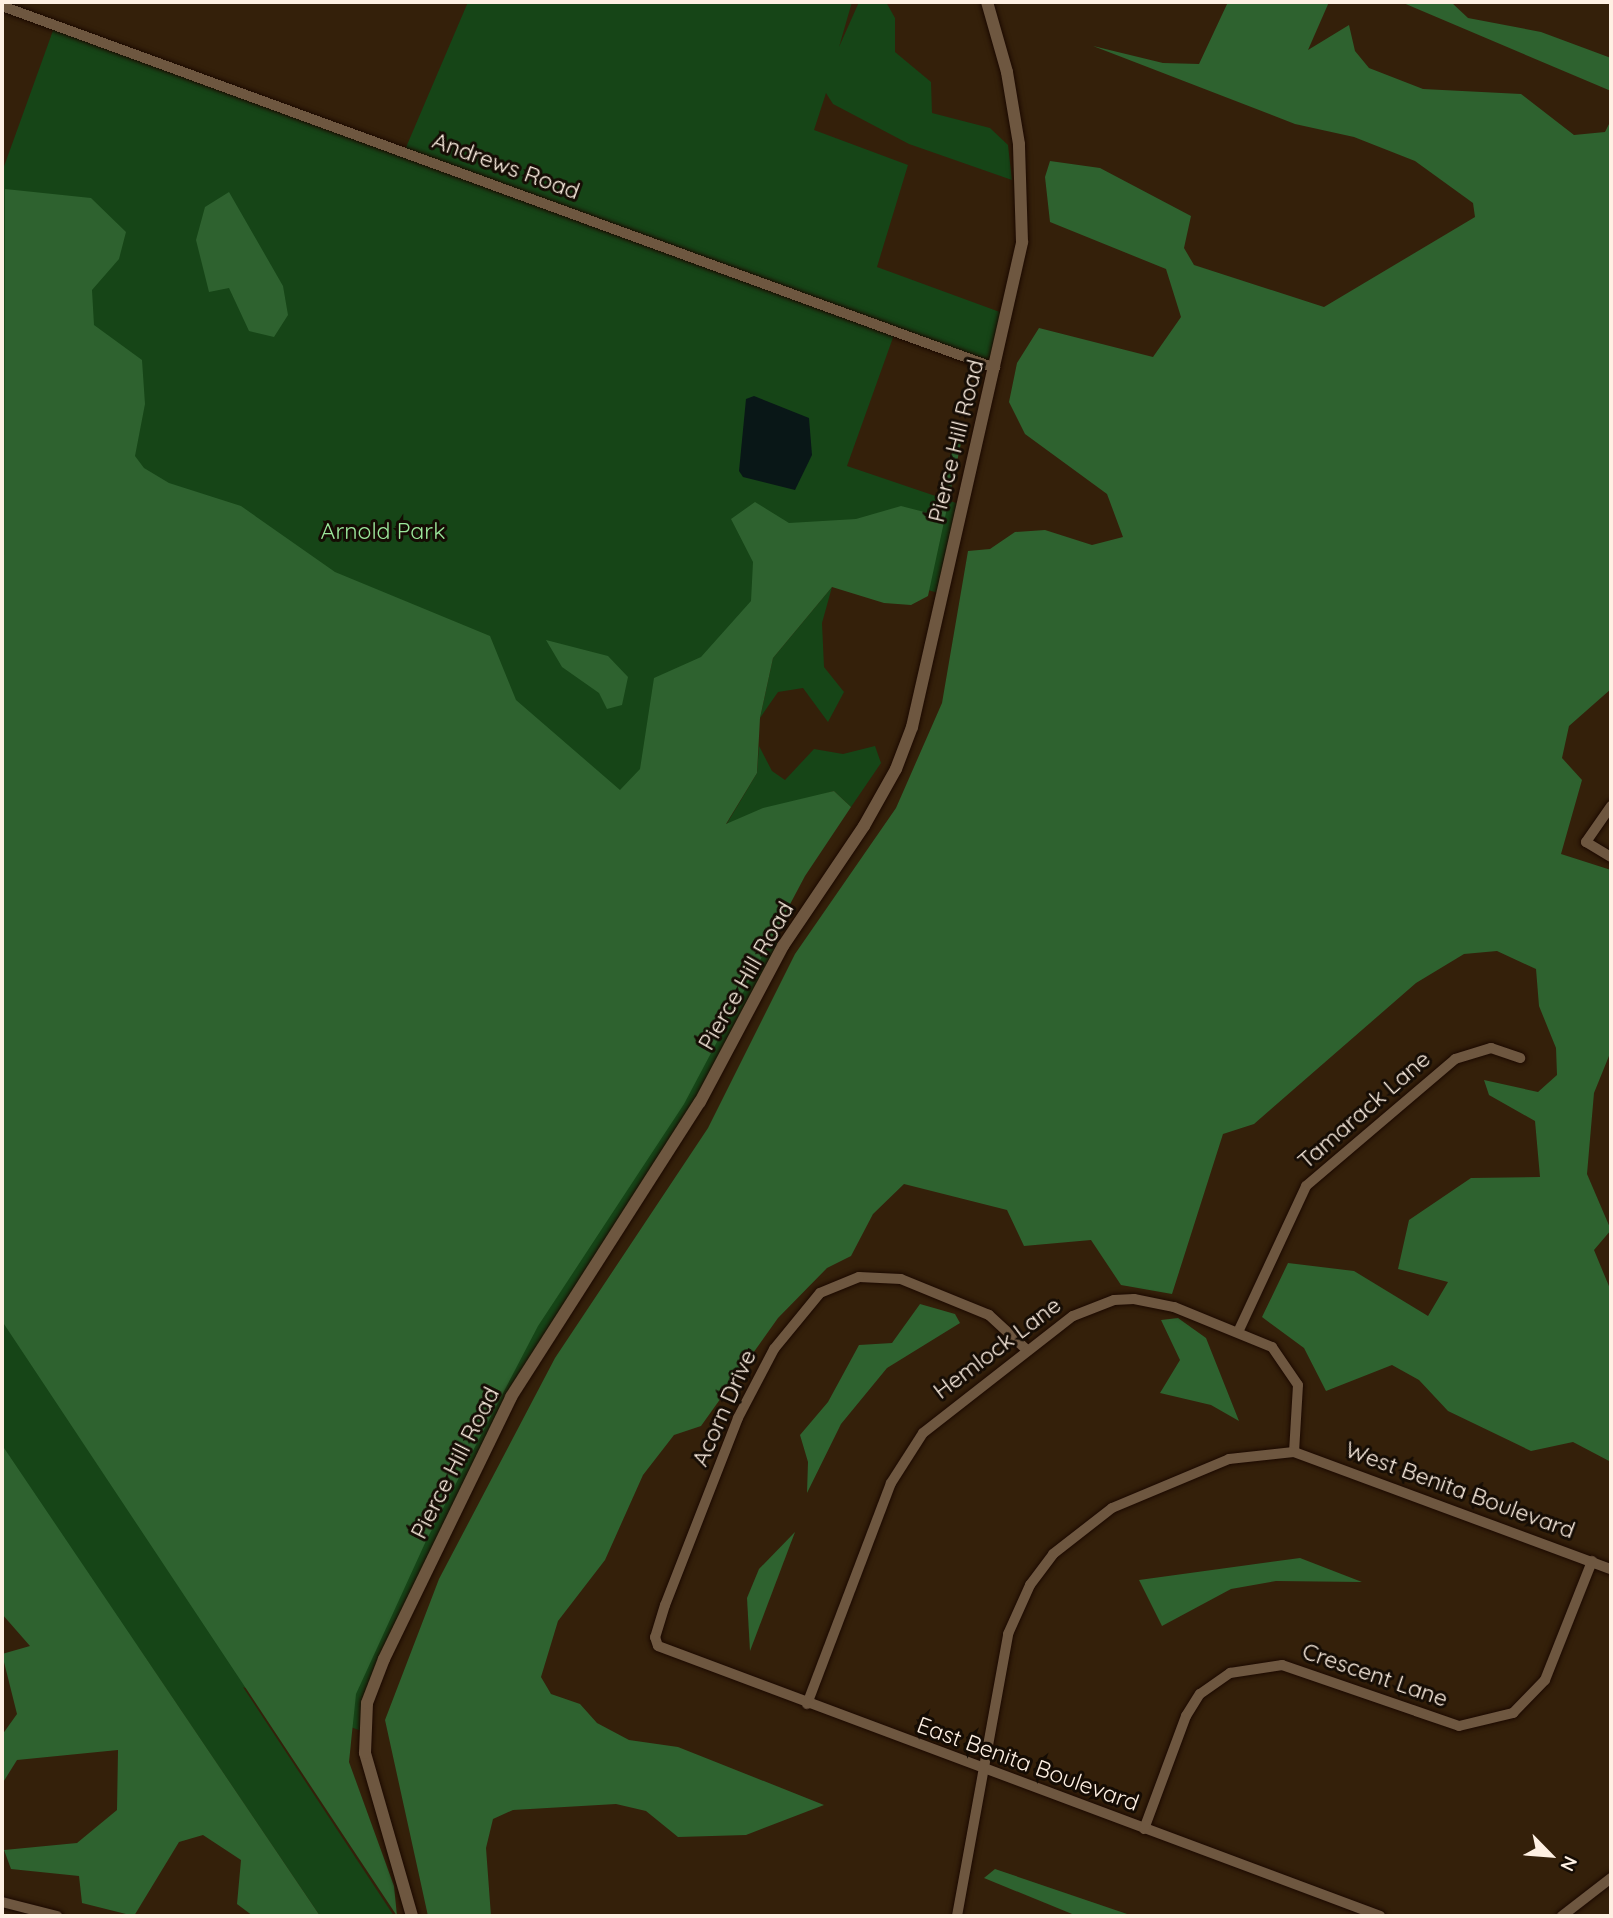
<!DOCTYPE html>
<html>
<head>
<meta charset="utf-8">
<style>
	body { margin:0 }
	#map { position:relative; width:1613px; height:1918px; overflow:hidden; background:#34200a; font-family:Quicksand,sans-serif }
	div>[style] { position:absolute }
	.green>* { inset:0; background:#164517 }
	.forest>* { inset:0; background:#2e622f }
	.water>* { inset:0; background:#091717 }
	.roads { filter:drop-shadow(0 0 2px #1b0900) drop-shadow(0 0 2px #1b0900) }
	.minor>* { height:10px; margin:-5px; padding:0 5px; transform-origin:5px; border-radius:5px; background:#6e5740 }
	.tertiary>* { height:12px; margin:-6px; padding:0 6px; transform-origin:6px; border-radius:6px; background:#6e5740 }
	span { translate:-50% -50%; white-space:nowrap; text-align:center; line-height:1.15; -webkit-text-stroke:6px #150c04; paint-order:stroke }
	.street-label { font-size:23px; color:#fef0e3 }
	.park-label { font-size:23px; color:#9ce79b }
	.frame { position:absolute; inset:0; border:4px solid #fef0e3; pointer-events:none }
	.north { position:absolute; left:1515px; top:1820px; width:70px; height:70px; -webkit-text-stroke:5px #150c04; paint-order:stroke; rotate:115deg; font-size:19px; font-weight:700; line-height:28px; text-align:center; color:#fef0e3 }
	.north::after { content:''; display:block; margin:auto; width:24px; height:32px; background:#fef0e3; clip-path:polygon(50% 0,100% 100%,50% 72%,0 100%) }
</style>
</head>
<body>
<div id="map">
	<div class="green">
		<div style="clip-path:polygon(468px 2px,852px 2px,839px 47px,859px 2px,886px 2px,895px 18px,895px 52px,931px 82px,932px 113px,990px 128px,1008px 145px,1012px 180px,909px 144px,833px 104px,826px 93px,814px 130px,908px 165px,877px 267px,1008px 315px,995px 368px,895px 332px,847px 466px,962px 505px,941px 594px,797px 549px,640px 871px,783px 946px,700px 1102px,533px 1360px,384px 1659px,364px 1732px,243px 1687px,394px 1916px,320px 1916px,138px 1647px,2px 1596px,2px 172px,55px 25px,404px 152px)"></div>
		<div style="clip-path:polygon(832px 587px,822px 623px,824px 667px,844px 692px,828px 722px,803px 688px,778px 692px,760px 718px,773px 658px)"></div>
		<div style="clip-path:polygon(759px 746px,772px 771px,785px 780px,814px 749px,843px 754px,875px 746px,881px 763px,851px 807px,834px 791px,726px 825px,757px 773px)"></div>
	</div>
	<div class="forest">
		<div style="clip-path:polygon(1228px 2px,1329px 2px,1308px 50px,1349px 25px,1355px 51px,1369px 68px,1423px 89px,1521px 94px,1574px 135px,1605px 132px,1611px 120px,1611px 689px,1569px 726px,1562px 758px,1582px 780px,1561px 854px,1611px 870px,1611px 1051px,1594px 1093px,1587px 1174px,1611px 1230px,1594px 1250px,1611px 1291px,1611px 1462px,1573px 1442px,1531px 1451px,1448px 1411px,1419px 1380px,1392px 1365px,1326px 1391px,1304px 1348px,1262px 1317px,1288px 1263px,1354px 1271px,1428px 1316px,1448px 1282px,1398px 1269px,1409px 1220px,1471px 1178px,1540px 1177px,1535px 1121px,1489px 1095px,1484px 1080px,1538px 1092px,1557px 1075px,1556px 1048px,1539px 1006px,1536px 969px,1497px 951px,1464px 954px,1416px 983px,1254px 1124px,1223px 1134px,1172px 1294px,1121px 1285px,1091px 1240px,1024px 1246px,1007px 1210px,904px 1184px,873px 1214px,851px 1256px,827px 1268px,778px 1318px,701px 1426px,674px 1435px,643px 1475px,605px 1560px,558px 1621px,541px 1677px,551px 1694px,580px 1704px,597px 1723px,629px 1740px,678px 1747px,824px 1805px,746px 1835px,678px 1837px,646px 1811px,616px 1804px,513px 1810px,493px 1819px,486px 1848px,491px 1916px,428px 1916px,385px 1720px,439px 1579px,555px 1358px,708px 1128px,795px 954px,896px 808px,942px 703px,968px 551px,990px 549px,1015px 532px,1045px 530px,1092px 545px,1123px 537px,1107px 494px,1025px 434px,1009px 402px,1017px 363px,1039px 328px,1153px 357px,1181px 317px,1166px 269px,1050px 222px,1045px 177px,1050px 161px,1100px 168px,1191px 216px,1184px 248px,1194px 265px,1324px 307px,1475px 217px,1473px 203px,1415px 161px,1354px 137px,1295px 124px,1093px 46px,1163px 63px,1199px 64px)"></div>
		<div style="clip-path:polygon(1401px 2px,1451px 2px,1468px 18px,1541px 32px,1611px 58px,1611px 91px)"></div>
		<div style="clip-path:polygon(5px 189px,91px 198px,126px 232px,119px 259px,92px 290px,94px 325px,142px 360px,145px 404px,135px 456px,144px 468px,169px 483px,241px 506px,335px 572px,490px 636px,516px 700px,620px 790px,640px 769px,654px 678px,701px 657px,751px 601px,753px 562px,731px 519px,755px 502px,789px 523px,856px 519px,901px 506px,936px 515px,949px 458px,963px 434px,928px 596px,911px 605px,884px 603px,832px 587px,773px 658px,760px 718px,757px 773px,726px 824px,763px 808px,834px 791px,851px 807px,805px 876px,684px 1104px,538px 1326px,426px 1541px,356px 1694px,349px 1762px,394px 1886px,397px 1916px,2px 1321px)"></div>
		<div style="clip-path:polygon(229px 192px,283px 286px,288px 315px,274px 337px,249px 331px,229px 288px,209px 292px,196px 240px,205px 207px)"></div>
		<div style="clip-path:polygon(546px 640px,608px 656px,628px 677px,622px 705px,607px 709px,599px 693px,562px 667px)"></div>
		<div style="clip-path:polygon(920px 1304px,955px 1314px,960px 1323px,887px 1368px,841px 1424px,807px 1493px,808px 1462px,800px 1435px,828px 1402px,859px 1345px,892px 1343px)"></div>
		<div style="clip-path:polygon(1178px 1318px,1206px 1338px,1239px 1421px,1211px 1405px,1160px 1393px,1180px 1360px,1161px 1320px)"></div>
		<div style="clip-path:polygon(2px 1445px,320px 1916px,253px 1916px,237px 1904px,241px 1860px,203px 1835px,179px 1842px,134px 1916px,82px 1903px,79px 1876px,11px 1869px,4px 1850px,77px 1843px,117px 1810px,118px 1750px,17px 1760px,2px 1784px,2px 1735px,17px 1714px,2px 1654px,30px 1646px,2px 1614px)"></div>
		<div style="clip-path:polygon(795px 1532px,750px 1651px,747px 1598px,759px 1569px)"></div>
		<div style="clip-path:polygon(1300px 1558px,1362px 1582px,1276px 1581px,1231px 1589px,1162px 1626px,1139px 1580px)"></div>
		<div style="clip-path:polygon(995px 1869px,1133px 1916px,1077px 1916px,984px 1878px)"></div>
	</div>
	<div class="water">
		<div style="clip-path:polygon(754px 396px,809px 418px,812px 455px,795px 490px,743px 477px,739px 471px,746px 399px)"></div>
	</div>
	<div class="roads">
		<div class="minor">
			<div style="left:2px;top:6px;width:1057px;rotate:20.03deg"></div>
			<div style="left:1611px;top:806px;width:44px;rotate:124.8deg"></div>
			<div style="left:1586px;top:842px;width:29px;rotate:31deg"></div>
			<div style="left:1238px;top:1332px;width:161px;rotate:-65deg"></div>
			<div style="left:1306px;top:1186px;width:196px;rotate:-40.4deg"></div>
			<div style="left:1455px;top:1059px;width:38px;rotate:-17deg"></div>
			<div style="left:1491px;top:1048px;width:31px;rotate:19deg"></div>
			<div style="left:1027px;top:1350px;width:52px;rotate:-137.4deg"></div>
			<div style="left:989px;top:1315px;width:95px;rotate:-157.8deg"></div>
			<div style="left:901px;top:1279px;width:42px;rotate:-177.3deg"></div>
			<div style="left:859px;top:1277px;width:42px;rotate:157.7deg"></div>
			<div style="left:820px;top:1293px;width:72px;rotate:129.4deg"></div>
			<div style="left:774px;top:1349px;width:78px;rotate:117.6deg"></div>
			<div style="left:738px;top:1418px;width:201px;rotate:111.3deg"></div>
			<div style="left:665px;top:1605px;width:34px;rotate:107deg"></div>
			<div style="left:655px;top:1637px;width:9px;rotate:72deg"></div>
			<div style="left:658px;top:1646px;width:771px;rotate:20.5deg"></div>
			<div style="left:807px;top:1704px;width:236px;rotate:-69.2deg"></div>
			<div style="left:891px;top:1483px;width:59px;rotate:-57.4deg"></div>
			<div style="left:923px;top:1433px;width:190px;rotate:-38deg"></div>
			<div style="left:1073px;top:1316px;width:44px;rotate:-21.3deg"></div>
			<div style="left:1114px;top:1300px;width:20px;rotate:-3deg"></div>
			<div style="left:1134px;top:1299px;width:41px;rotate:11.3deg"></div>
			<div style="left:1174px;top:1307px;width:106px;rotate:22.2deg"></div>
			<div style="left:1272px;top:1347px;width:46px;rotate:55.6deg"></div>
			<div style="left:1298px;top:1385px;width:67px;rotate:93.4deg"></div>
			<div style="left:1144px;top:1829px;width:121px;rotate:-69.6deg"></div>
			<div style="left:1186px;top:1716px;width:26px;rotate:-58deg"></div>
			<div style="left:1200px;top:1694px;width:37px;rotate:-35deg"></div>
			<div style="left:1230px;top:1673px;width:53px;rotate:-8.7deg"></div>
			<div style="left:1282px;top:1665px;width:187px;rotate:19deg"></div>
			<div style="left:1459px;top:1726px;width:56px;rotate:-13.5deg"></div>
			<div style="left:1513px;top:1713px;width:46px;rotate:-45.9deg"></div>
			<div style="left:1545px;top:1680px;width:128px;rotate:-68.4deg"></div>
			<div style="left:2px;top:1902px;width:57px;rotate:14.3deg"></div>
			<div style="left:957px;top:1916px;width:287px;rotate:-79.7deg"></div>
			<div style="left:1008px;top:1634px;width:54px;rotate:-65.8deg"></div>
			<div style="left:1030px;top:1585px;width:39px;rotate:-53deg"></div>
			<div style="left:1053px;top:1554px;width:75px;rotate:-37.9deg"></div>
			<div style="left:1112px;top:1508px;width:127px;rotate:-22.7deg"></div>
			<div style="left:1229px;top:1459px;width:65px;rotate:-6.1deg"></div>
			<div style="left:1294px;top:1452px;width:338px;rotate:20.3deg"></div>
			<div style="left:1562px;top:1916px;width:62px;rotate:-37.8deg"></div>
		</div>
		<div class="tertiary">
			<div style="left:412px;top:1916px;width:170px;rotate:-106.1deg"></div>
			<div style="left:365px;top:1753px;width:50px;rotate:-87.7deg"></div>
			<div style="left:367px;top:1703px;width:47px;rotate:-68.9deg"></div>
			<div style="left:384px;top:1659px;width:291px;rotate:-64.1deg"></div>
			<div style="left:511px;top:1397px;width:350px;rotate:-57.4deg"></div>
			<div style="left:700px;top:1102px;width:177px;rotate:-62deg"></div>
			<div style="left:783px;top:946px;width:145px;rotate:-56deg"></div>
			<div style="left:864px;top:826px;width:65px;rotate:-60.7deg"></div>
			<div style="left:896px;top:769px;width:45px;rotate:-69.1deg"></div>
			<div style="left:912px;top:727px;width:497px;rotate:-77.2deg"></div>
			<div style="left:1022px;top:242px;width:98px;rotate:-91.8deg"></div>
			<div style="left:1019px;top:144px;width:73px;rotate:-99.5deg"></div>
			<div style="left:1007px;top:72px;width:73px;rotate:-105.9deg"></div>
		</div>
	</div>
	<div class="street-label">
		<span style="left:506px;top:166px;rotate:20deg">Andrews Road</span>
		<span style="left:956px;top:441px;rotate:-76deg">Pierce Hill Road</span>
		<span style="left:746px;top:976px;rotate:-60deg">Pierce Hill Road</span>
		<span style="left:1364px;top:1110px;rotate:-41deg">Tamarack Lane</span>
		<span style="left:997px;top:1348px;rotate:-37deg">Hemlock Lane</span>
		<span style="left:724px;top:1408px;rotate:-66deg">Acorn Drive</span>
		<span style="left:455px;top:1463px;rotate:-63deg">Pierce Hill Road</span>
		<span style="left:1460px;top:1490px;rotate:20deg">West Benita Boulevard</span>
		<span style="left:1375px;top:1675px;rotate:19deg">Crescent Lane</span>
		<span style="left:1028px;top:1764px;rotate:20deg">East Benita Boulevard</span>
	</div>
	<div class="park-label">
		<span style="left:383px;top:531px">Arnold Park</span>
	</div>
	<div class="frame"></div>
	<div class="north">N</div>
</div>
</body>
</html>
